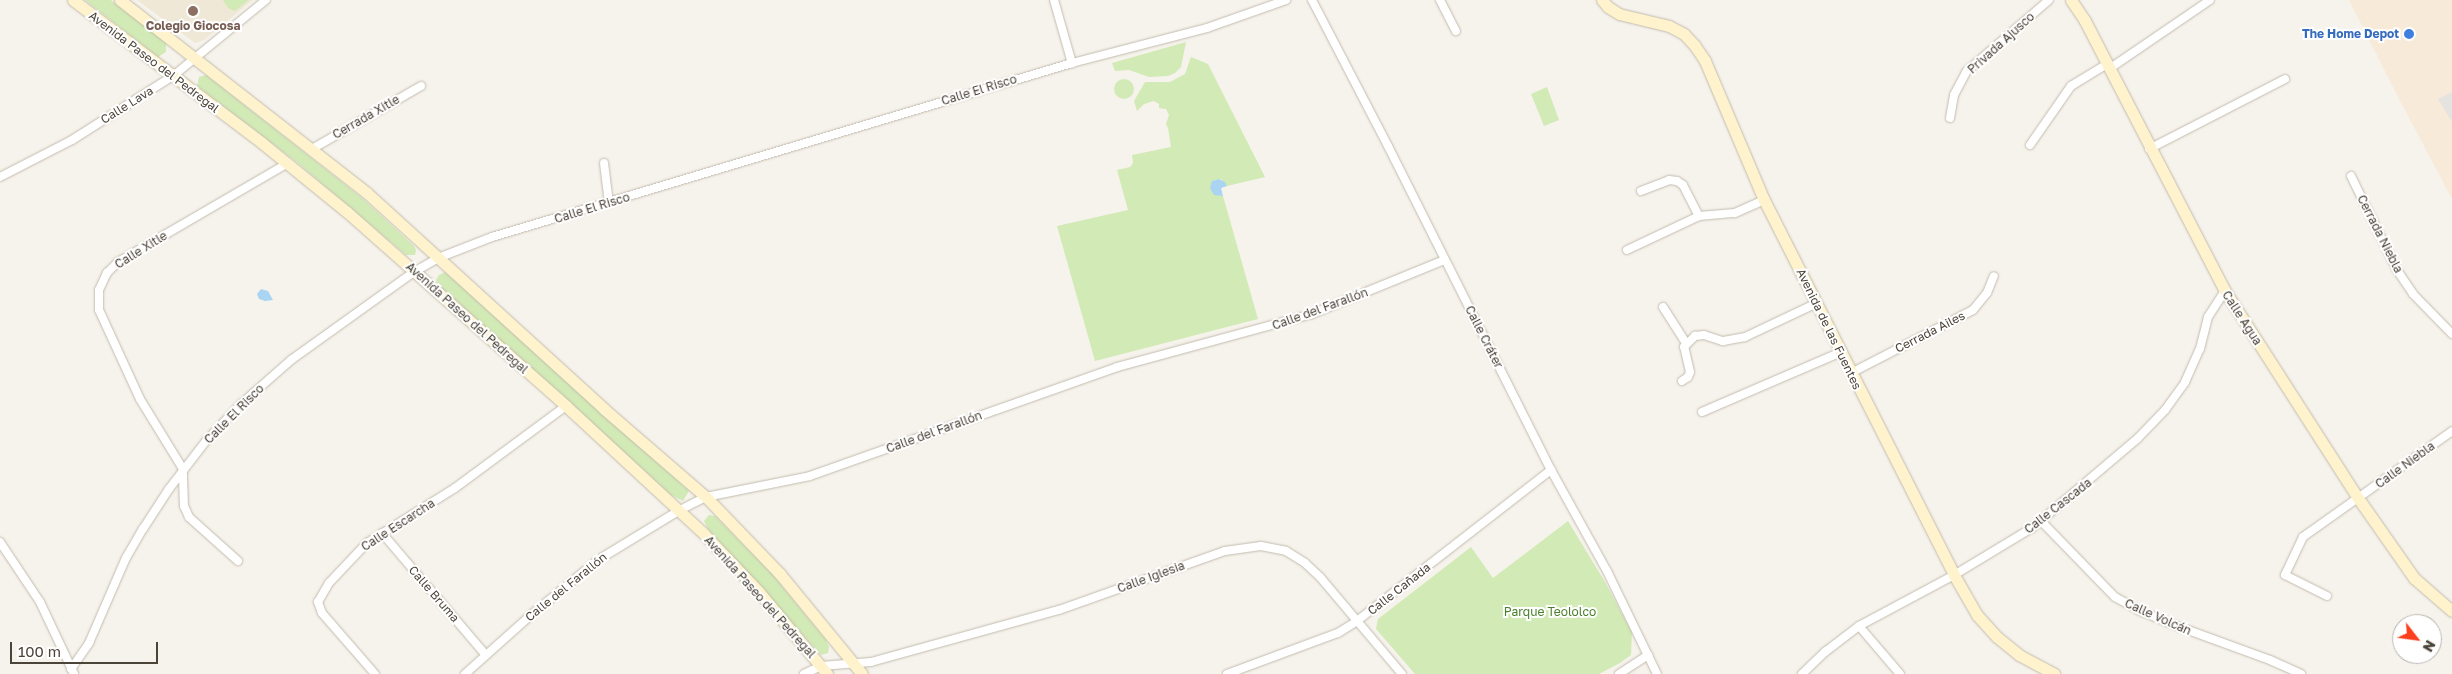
<!DOCTYPE html>
<html>
<head>
<meta charset="utf-8">
<style>
	body { margin:0 }
	#map { position:relative; width:2452px; height:674px; overflow:hidden; background:#f6f3ec; font-family:"Golos Text",sans-serif }
	div>[style] { position:absolute }
	.commercial>* { inset:0; background:#f7ead8 }
	.education>* { inset:0; background:#efe8d6 }
	.green>* { inset:0; background:#d2eab5 }
	.round { border-radius:50% }
	.parking>* { inset:0; background:#e5e3e0 }
	.water>* { inset:0; background:#a9d4f2 }
	.roads { filter:drop-shadow(0 0 1px #c2bbae) drop-shadow(0 0 1px #c2bbae) }
	.street>* { height:8px; margin:-4px; padding:0 4px; transform-origin:4px; border-radius:4px; background:#fff }
	.secondary>* { height:11px; margin:-5.5px; padding:0 5.5px; transform-origin:5.5px; border-radius:5.5px; background:#fff3cd }
	.dots>* { width:14px; height:14px; translate:-50% -50%; box-sizing:border-box; border:2px solid #fff; border-radius:50% }
	span { translate:-50% -50%; white-space:nowrap; text-align:center; line-height:1.15; -webkit-text-stroke:4px #fff; paint-order:stroke }
	.education-label { font-size:12px; color:#785e54; font-weight:700 }
	.shop-label { font-size:12px; color:#366cbe; font-weight:700 }
	.right { translate:-100% -50%; text-align:right }
	.street-label { font-size:12px; color:#4b4439 }
	.park-label { font-size:12px; color:#4a7f2a }
	.north { position:absolute; left:2392px; top:614px; width:50px; height:50px; box-sizing:border-box; background:#fff; border:1px solid #b7b4b0; border-radius:50%; rotate:120deg; font-size:14px; font-weight:700; line-height:20px; text-align:center; color:#4b4439 }
	.north::after { content:''; display:block; margin:auto; width:18px; height:22px; background:#fc3f1d; clip-path:polygon(50% 0,100% 100%,50% 72%,0 100%) }
	.scale { position:absolute; left:10px; top:642px; width:148px; height:22px; box-sizing:border-box; border:2px solid #4b4439; border-top:0; padding-left:6px; font-size:15px; line-height:18px; white-space:nowrap; color:#4b4439; -webkit-text-stroke:4px #fff; paint-order:stroke }
</style>
</head>
<body>
<div id="map">
	<div class="commercial">
		<div style="clip-path:polygon(2349px 0,2452px 0,2452px 199px,2398px 97px)"></div>
	</div>
	<div class="education">
		<div style="clip-path:polygon(137px 0,253px 0,204px 40px,195px 43px)"></div>
	</div>
	<div class="green">
		<div style="clip-path:polygon(85px 0,111px 0,166px 42px,166px 52px,158px 57px)"></div>
		<div style="clip-path:polygon(223px 0,249px 0,235px 11px,228px 8px)"></div>
		<div style="clip-path:polygon(1186px 42px,1181px 67px,1175px 73px,1168px 76px,1149px 77px,1129px 70px,1115px 71px,1112px 63px)"></div>
		<div style="clip-path:polygon(1191px 57px,1208px 64px,1265px 177px,1227px 186px,1221px 179px,1214px 180px,1214px 194px,1223px 196px,1258px 319px,1095px 361px,1057px 226px,1128px 210px,1117px 170px,1130px 167px,1133px 163px,1132px 155px,1171px 147px,1168px 128px,1166px 124px,1169px 115px,1166px 109px,1159px 108px,1159px 104px,1154px 101px,1144px 104px,1137px 111px,1134px 101px,1145px 82px,1170px 82px,1185px 74px)"></div>
		<div style="clip-path:polygon(206px 75px,362px 198px,414px 246px,416px 250px,415px 255px,406px 255px,299px 164px,197px 86px,199px 77px)"></div>
		<div class="round" style="left:1114px;top:79px;width:20px;height:20px"></div>
		<div style="clip-path:polygon(1547px 87px,1559px 120px,1544px 126px,1531px 94px)"></div>
		<div style="clip-path:polygon(445px 272px,689px 491px,683px 501px,671px 495px,439px 285px,436px 280px,439px 275px)"></div>
		<div style="clip-path:polygon(709px 515px,715px 516px,772px 574px,826px 640px,829px 647px,828px 653px,821px 655px,708px 529px,704px 521px)"></div>
		<div style="clip-path:polygon(1568px 521px,1605px 582px,1632px 632px,1631px 655px,1620px 663px,1599px 674px,1415px 674px,1376px 629px,1378px 619px,1471px 547px,1493px 578px)"></div>
	</div>
	<div class="parking">
		<div style="clip-path:polygon(2452px 92px,2452px 122px,2438px 99px)"></div>
	</div>
	<div class="water">
		<div style="clip-path:polygon(1219px 179px,1225px 182px,1227px 186px,1221px 188px,1223px 196px,1214px 195px,1210px 188px,1212px 181px)"></div>
		<div style="clip-path:polygon(261px 289px,268px 291px,273px 300px,265px 301px,259px 299px,257px 294px)"></div>
	</div>
	<div class="roads">
		<div class="street">
			<div style="left:1054px;top:0;width:66px;rotate:74.1deg"></div>
			<div style="left:1312px;top:0;width:165px;rotate:62.5deg"></div>
			<div style="left:1388px;top:146px;width:363px;rotate:63.3deg"></div>
			<div style="left:1551px;top:470px;width:115px;rotate:61deg"></div>
			<div style="left:1607px;top:571px;width:114px;rotate:64.1deg"></div>
			<div style="left:1440px;top:0;width:35px;rotate:63deg"></div>
			<div style="left:2109px;top:69px;width:122px;rotate:-34.3deg"></div>
			<div style="left:1950px;top:118px;width:23px;rotate:-80deg"></div>
			<div style="left:1954px;top:95px;width:27px;rotate:-62deg"></div>
			<div style="left:1967px;top:71px;width:108px;rotate:-40.9deg"></div>
			<div style="left:2030px;top:145px;width:72px;rotate:-55.2deg"></div>
			<div style="left:2071px;top:86px;width:42px;rotate:-31.4deg"></div>
			<div style="left:312px;top:149px;width:126px;rotate:-30deg"></div>
			<div style="left:2149px;top:149px;width:153px;rotate:-27.2deg"></div>
			<div style="left:604px;top:163px;width:40px;rotate:82.9deg"></div>
			<div style="left:2351px;top:176px;width:105px;rotate:63.9deg"></div>
			<div style="left:2397px;top:270px;width:29px;rotate:56deg"></div>
			<div style="left:2413px;top:294px;width:56px;rotate:45.7deg"></div>
			<div style="left:0;top:177px;width:81px;rotate:-27.2deg"></div>
			<div style="left:72px;top:140px;width:120px;rotate:-32.4deg"></div>
			<div style="left:173px;top:76px;width:120px;rotate:-39.3deg"></div>
			<div style="left:1641px;top:191px;width:30px;rotate:-21deg"></div>
			<div style="left:1669px;top:180px;width:8px;rotate:7deg"></div>
			<div style="left:1677px;top:181px;width:7px;rotate:34deg"></div>
			<div style="left:1683px;top:185px;width:35px;rotate:63deg"></div>
			<div style="left:1627px;top:250px;width:80px;rotate:-25.3deg"></div>
			<div style="left:1699px;top:216px;width:36px;rotate:-5deg"></div>
			<div style="left:1735px;top:213px;width:32px;rotate:-24deg"></div>
			<div style="left:1663px;top:307px;width:43px;rotate:57.4deg"></div>
			<div style="left:1851px;top:373px;width:137px;rotate:-27.3deg"></div>
			<div style="left:1973px;top:310px;width:22px;rotate:-51deg"></div>
			<div style="left:1987px;top:293px;width:18px;rotate:-68deg"></div>
			<div style="left:1682px;top:381px;width:7px;rotate:-34deg"></div>
			<div style="left:1688px;top:377px;width:5px;rotate:-68deg"></div>
			<div style="left:1690px;top:372px;width:26px;rotate:-103deg"></div>
			<div style="left:1684px;top:347px;width:16px;rotate:-45deg"></div>
			<div style="left:1695px;top:336px;width:9px;rotate:-6deg"></div>
			<div style="left:1704px;top:335px;width:20px;rotate:18deg"></div>
			<div style="left:1723px;top:341px;width:22px;rotate:-10deg"></div>
			<div style="left:1745px;top:337px;width:80px;rotate:-25.3deg"></div>
			<div style="left:1702px;top:412px;width:151px;rotate:-23.3deg"></div>
			<div style="left:2041px;top:521px;width:106px;rotate:45.8deg"></div>
			<div style="left:2115px;top:597px;width:26px;rotate:29deg"></div>
			<div style="left:2138px;top:610px;width:42px;rotate:22.3deg"></div>
			<div style="left:2177px;top:626px;width:99px;rotate:20.1deg"></div>
			<div style="left:2270px;top:660px;width:34px;rotate:24deg"></div>
			<div style="left:382px;top:533px;width:160px;rotate:49.6deg"></div>
			<div style="left:0;top:542px;width:72px;rotate:56.3deg"></div>
			<div style="left:40px;top:602px;width:80px;rotate:64.7deg"></div>
			<div style="left:238px;top:561px;width:66px;rotate:-138.1deg"></div>
			<div style="left:189px;top:517px;width:12px;rotate:-114deg"></div>
			<div style="left:184px;top:506px;width:37px;rotate:-92deg"></div>
			<div style="left:183px;top:469px;width:82px;rotate:-121.6deg"></div>
			<div style="left:140px;top:399px;width:98px;rotate:-114.7deg"></div>
			<div style="left:99px;top:310px;width:20px;rotate:-90deg"></div>
			<div style="left:99px;top:290px;width:19px;rotate:-65deg"></div>
			<div style="left:107px;top:273px;width:16px;rotate:-45deg"></div>
			<div style="left:118px;top:262px;width:197px;rotate:-30.2deg"></div>
			<div style="left:2327px;top:596px;width:47px;rotate:-153.4deg"></div>
			<div style="left:2285px;top:575px;width:42px;rotate:-64.7deg"></div>
			<div style="left:2303px;top:537px;width:183px;rotate:-35.4deg"></div>
			<div style="left:1859px;top:626px;width:63px;rotate:49.5deg"></div>
			<div style="left:71px;top:669px;width:32px;rotate:-55deg"></div>
			<div style="left:89px;top:643px;width:93px;rotate:-66.5deg"></div>
			<div style="left:126px;top:558px;width:34px;rotate:-60deg"></div>
			<div style="left:143px;top:529px;width:48px;rotate:-57deg"></div>
			<div style="left:169px;top:489px;width:61px;rotate:-52.4deg"></div>
			<div style="left:206px;top:441px;width:51px;rotate:-46.6deg"></div>
			<div style="left:241px;top:404px;width:67px;rotate:-41.3deg"></div>
			<div style="left:291px;top:360px;width:151px;rotate:-35.6deg"></div>
			<div style="left:414px;top:272px;width:28px;rotate:-30deg"></div>
			<div style="left:438px;top:258px;width:58px;rotate:-21.3deg"></div>
			<div style="left:492px;top:237px;width:606px;rotate:-16.7deg"></div>
			<div style="left:1072px;top:63px;width:139px;rotate:-14.5deg"></div>
			<div style="left:1207px;top:28px;width:84px;rotate:-19.5deg"></div>
			<div style="left:375px;top:674px;width:81px;rotate:-131deg"></div>
			<div style="left:322px;top:613px;width:12px;rotate:-110deg"></div>
			<div style="left:318px;top:602px;width:22px;rotate:-60deg"></div>
			<div style="left:329px;top:583px;width:55px;rotate:-46.5deg"></div>
			<div style="left:367px;top:543px;width:104px;rotate:-32deg"></div>
			<div style="left:455px;top:488px;width:138px;rotate:-36.5deg"></div>
			<div style="left:465px;top:674px;width:90px;rotate:-41.8deg"></div>
			<div style="left:532px;top:614px;width:85px;rotate:-39.3deg"></div>
			<div style="left:598px;top:560px;width:96px;rotate:-31.4deg"></div>
			<div style="left:680px;top:510px;width:29px;rotate:-27deg"></div>
			<div style="left:706px;top:497px;width:106px;rotate:-11.4deg"></div>
			<div style="left:810px;top:476px;width:326px;rotate:-19.5deg"></div>
			<div style="left:1117px;top:367px;width:202px;rotate:-15.2deg"></div>
			<div style="left:1312px;top:314px;width:143px;rotate:-22.2deg"></div>
			<div style="left:804px;top:674px;width:19px;rotate:-25deg"></div>
			<div style="left:821px;top:666px;width:50px;rotate:-4.6deg"></div>
			<div style="left:871px;top:662px;width:195px;rotate:-15.5deg"></div>
			<div style="left:1059px;top:610px;width:176px;rotate:-19.6deg"></div>
			<div style="left:1225px;top:551px;width:36px;rotate:-8deg"></div>
			<div style="left:1261px;top:546px;width:25px;rotate:11deg"></div>
			<div style="left:1286px;top:551px;width:22px;rotate:32deg"></div>
			<div style="left:1305px;top:563px;width:21px;rotate:43deg"></div>
			<div style="left:1320px;top:577px;width:127px;rotate:49.8deg"></div>
			<div style="left:1227px;top:674px;width:118px;rotate:-20.3deg"></div>
			<div style="left:1338px;top:633px;width:22px;rotate:-32deg"></div>
			<div style="left:1357px;top:621px;width:246px;rotate:-37.9deg"></div>
			<div style="left:1619px;top:674px;width:35px;rotate:-33deg"></div>
			<div style="left:1802px;top:674px;width:32px;rotate:-44deg"></div>
			<div style="left:1825px;top:652px;width:43px;rotate:-37.4deg"></div>
			<div style="left:1859px;top:626px;width:108px;rotate:-28.2deg"></div>
			<div style="left:1954px;top:575px;width:91px;rotate:-31.1deg"></div>
			<div style="left:2032px;top:528px;width:139px;rotate:-40.3deg"></div>
			<div style="left:2138px;top:438px;width:39px;rotate:-46deg"></div>
			<div style="left:2165px;top:410px;width:34px;rotate:-54deg"></div>
			<div style="left:2185px;top:382px;width:36px;rotate:-66deg"></div>
			<div style="left:2200px;top:349px;width:33px;rotate:-76deg"></div>
			<div style="left:2208px;top:317px;width:31px;rotate:-57deg"></div>
		</div>
		<div class="secondary">
			<div style="left:73px;top:0;width:237px;rotate:37.1deg"></div>
			<div style="left:262px;top:143px;width:109px;rotate:39.1deg"></div>
			<div style="left:347px;top:212px;width:293px;rotate:41.5deg"></div>
			<div style="left:566px;top:406px;width:188px;rotate:42.8deg"></div>
			<div style="left:704px;top:534px;width:80px;rotate:46.5deg"></div>
			<div style="left:759px;top:592px;width:107px;rotate:50.3deg"></div>
			<div style="left:120px;top:0;width:313px;rotate:38deg"></div>
			<div style="left:367px;top:193px;width:321px;rotate:42.3deg"></div>
			<div style="left:604px;top:409px;width:135px;rotate:40.8deg"></div>
			<div style="left:706px;top:497px;width:107px;rotate:46.1deg"></div>
			<div style="left:780px;top:574px;width:129px;rotate:50.6deg"></div>
			<div style="left:1602px;top:0;width:9px;rotate:49deg"></div>
			<div style="left:1608px;top:7px;width:13px;rotate:32deg"></div>
			<div style="left:1619px;top:14px;width:51px;rotate:13.5deg"></div>
			<div style="left:1669px;top:26px;width:17px;rotate:28deg"></div>
			<div style="left:1684px;top:34px;width:16px;rotate:47deg"></div>
			<div style="left:1695px;top:46px;width:18px;rotate:56deg"></div>
			<div style="left:1705px;top:61px;width:151px;rotate:67deg"></div>
			<div style="left:1764px;top:200px;width:420px;rotate:63.1deg"></div>
			<div style="left:1954px;top:575px;width:46px;rotate:60.1deg"></div>
			<div style="left:1977px;top:615px;width:30px;rotate:48deg"></div>
			<div style="left:1997px;top:637px;width:28px;rotate:39deg"></div>
			<div style="left:2019px;top:655px;width:40px;rotate:28deg"></div>
			<div style="left:2071px;top:0;width:25px;rotate:56deg"></div>
			<div style="left:2085px;top:21px;width:304px;rotate:62.6deg"></div>
			<div style="left:2225px;top:291px;width:246px;rotate:57.3deg"></div>
			<div style="left:2358px;top:498px;width:98px;rotate:55deg"></div>
			<div style="left:2414px;top:578px;width:50px;rotate:41deg"></div>
		</div>
	</div>
	<div class="dots">
		<div style="left:193px;top:11px;background:#8d6e63"></div>
		<div style="left:2409px;top:34px;background:#3f7fe0"></div>
	</div>
	<div class="education-label">
		<span style="left:193px;top:26px">Colegio Giocosa</span>
	</div>
	<div class="shop-label">
		<span class="right" style="left:2399px;top:34px">The Home Depot</span>
	</div>
	<div class="street-label">
		<span style="left:2001px;top:43px;rotate:-42deg">Privada Ajusco</span>
		<span style="left:154px;top:62px;rotate:37deg">Avenida Paseo del Pedregal</span>
		<span style="left:979px;top:90px;rotate:-17deg">Calle El Risco</span>
		<span style="left:127px;top:105px;rotate:-32deg">Calle Lava</span>
		<span style="left:366px;top:117px;rotate:-30deg">Cerrada Xitle</span>
		<span style="left:592px;top:208px;rotate:-17deg">Calle El Risco</span>
		<span style="left:2380px;top:234px;rotate:63deg">Cerrada Niebla</span>
		<span style="left:141px;top:250px;rotate:-32deg">Calle Xitle</span>
		<span style="left:1320px;top:309px;rotate:-20deg">Calle del Farallón</span>
		<span style="left:467px;top:318px;rotate:42deg">Avenida Paseo del Pedregal</span>
		<span style="left:2242px;top:318px;rotate:57deg">Calle Agua</span>
		<span style="left:1829px;top:329px;rotate:64deg">Avenida de las Fuentes</span>
		<span style="left:1930px;top:332px;rotate:-27deg">Cerrada Ailes</span>
		<span style="left:1484px;top:337px;rotate:63deg">Calle Cráter</span>
		<span style="left:234px;top:414px;rotate:-45deg">Calle El Risco</span>
		<span style="left:934px;top:432px;rotate:-20deg">Calle del Farallón</span>
		<span style="left:2405px;top:465px;rotate:-36deg">Calle Niebla</span>
		<span style="left:2058px;top:506px;rotate:-38deg">Calle Cascada</span>
		<span style="left:398px;top:525px;rotate:-33deg">Calle Escarcha</span>
		<span style="left:1151px;top:577px;rotate:-20deg">Calle Iglesia</span>
		<span style="left:566px;top:587px;rotate:-39deg">Calle del Farallón</span>
		<span style="left:1399px;top:589px;rotate:-38deg">Calle Cañada</span>
		<span style="left:434px;top:594px;rotate:49deg">Calle Bruma</span>
		<span style="left:760px;top:597px;rotate:48deg">Avenida Paseo del Pedregal</span>
		<span style="left:2158px;top:617px;rotate:24deg">Calle Volcán</span>
	</div>
	<div class="park-label">
		<span style="left:1550px;top:612px">Parque Teololco</span>
	</div>
	<div class="north">N</div>
	<div class="scale">100 m</div>
</div>
</body>
</html>
